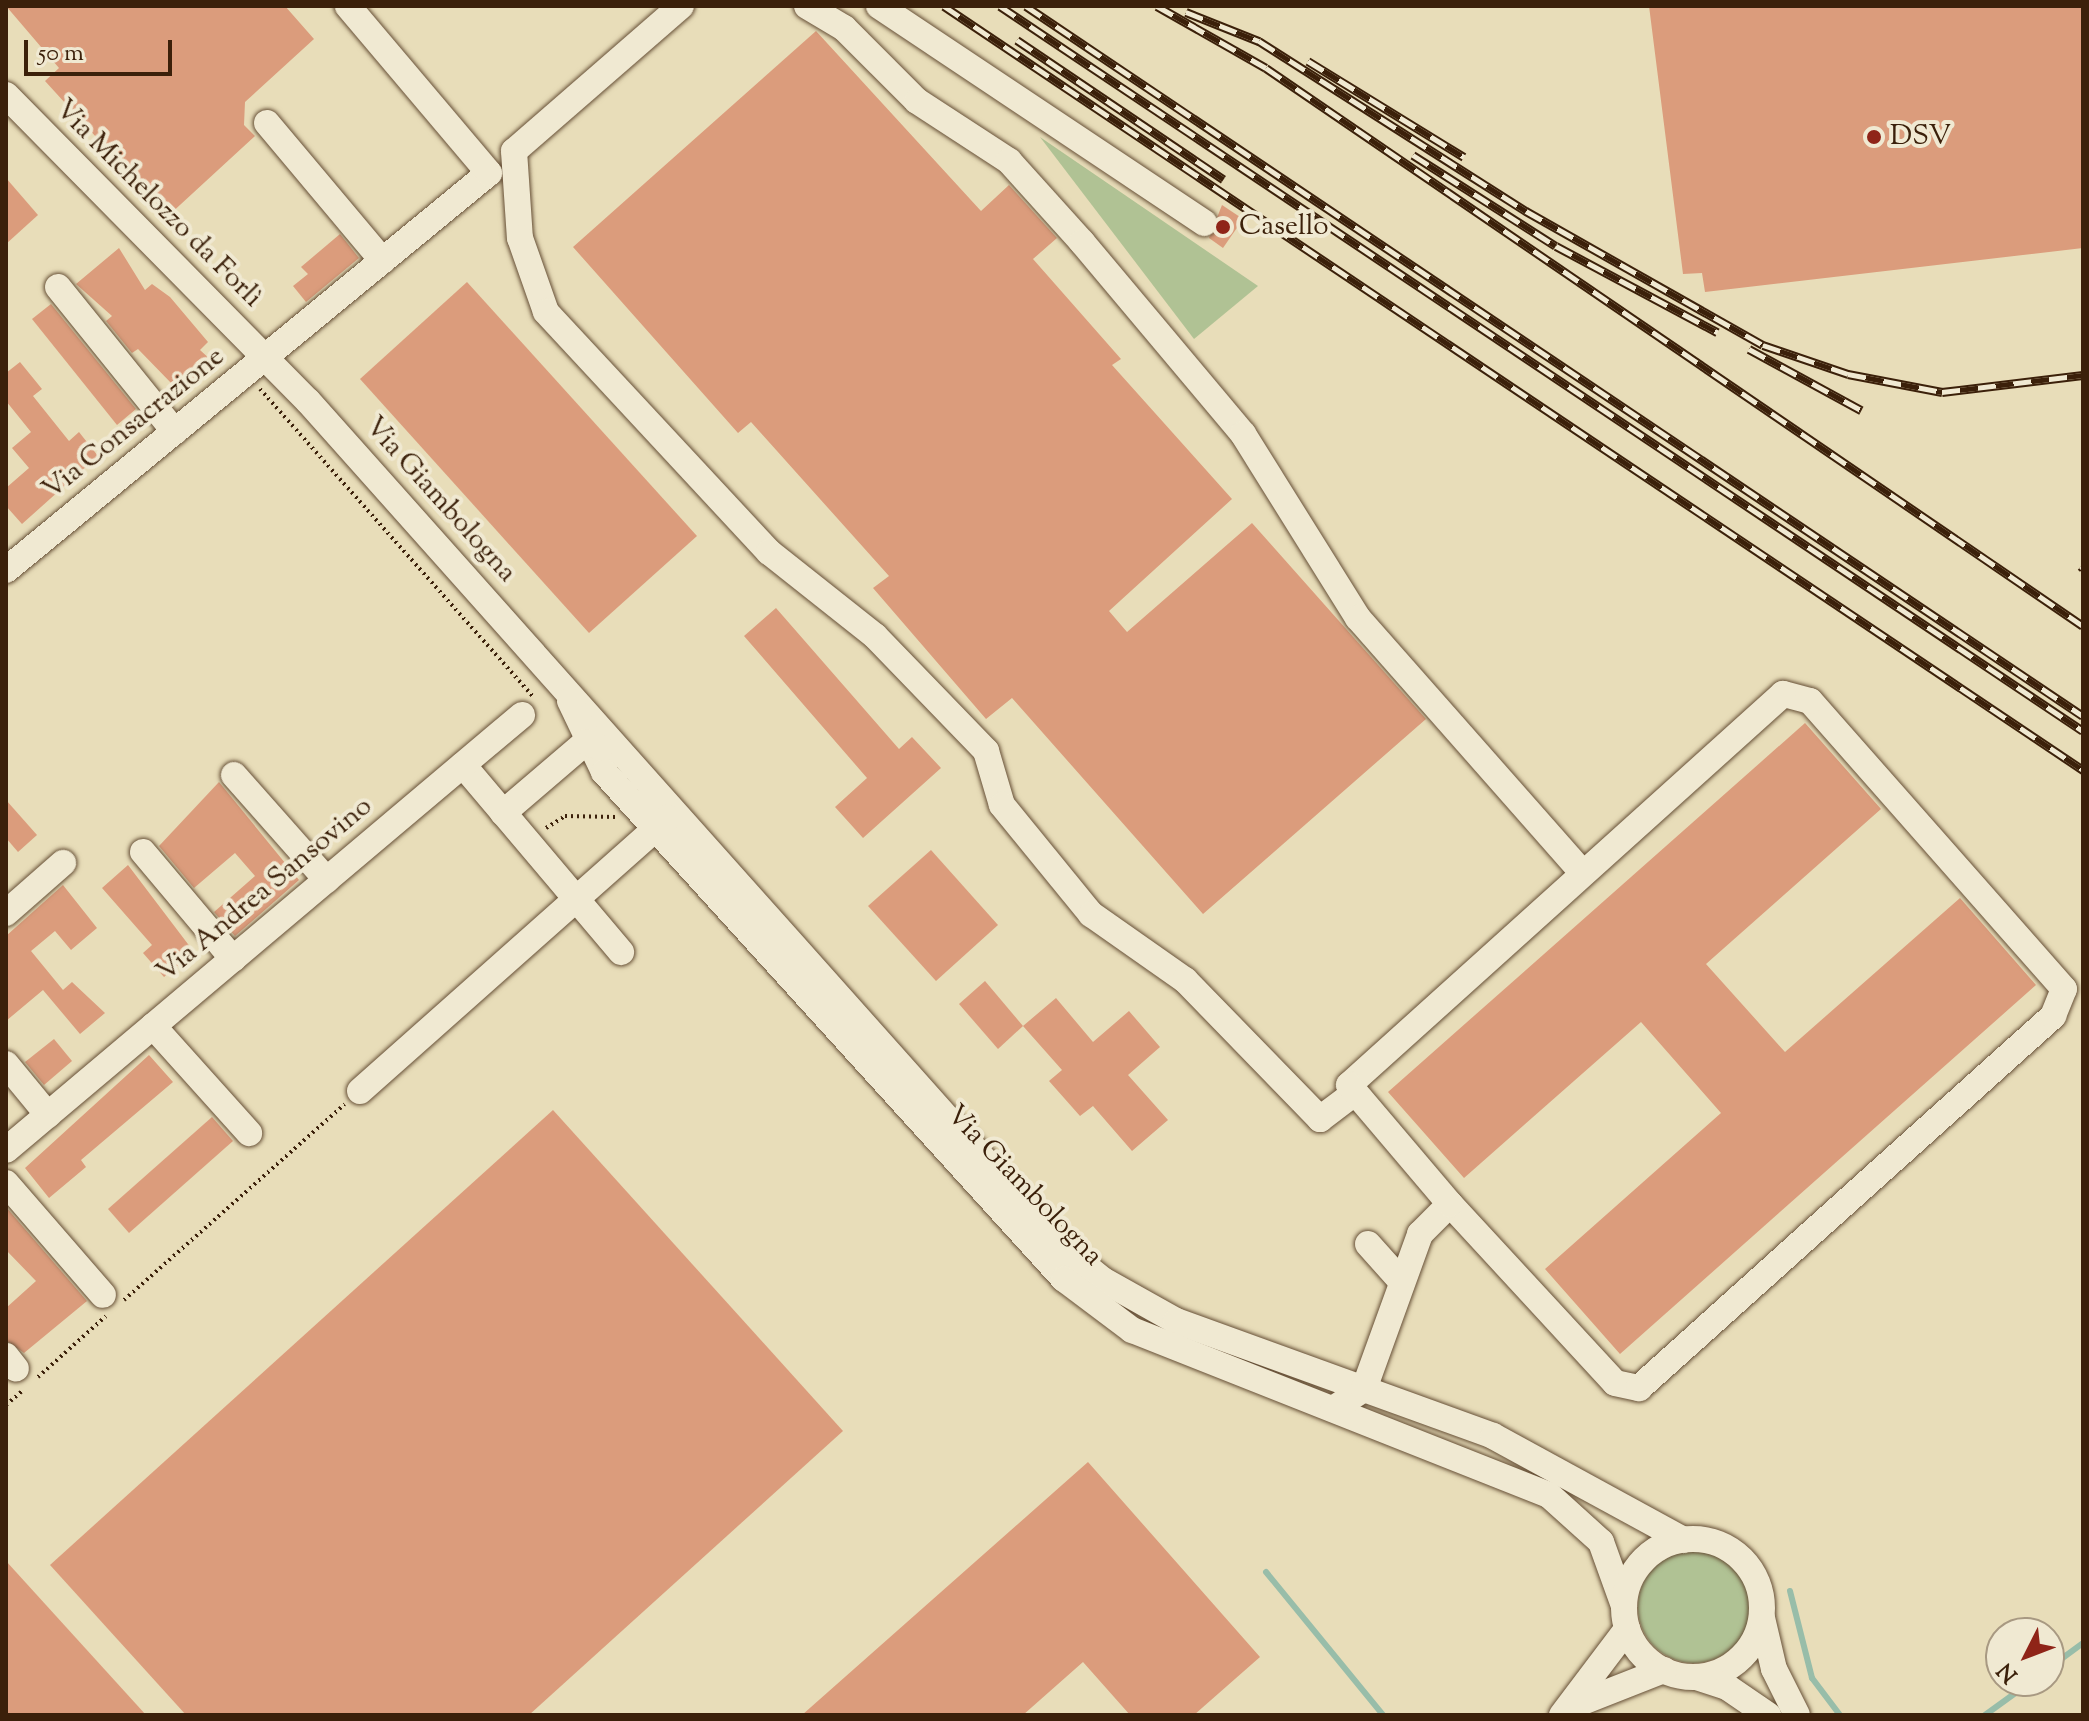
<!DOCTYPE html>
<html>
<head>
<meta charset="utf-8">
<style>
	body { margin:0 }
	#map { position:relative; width:2089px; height:1721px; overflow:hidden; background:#e8ddb9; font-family:"Sorts Mill Goudy",serif }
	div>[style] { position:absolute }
	.green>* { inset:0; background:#b0c294 }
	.round { border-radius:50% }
	.stream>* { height:6px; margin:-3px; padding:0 3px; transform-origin:3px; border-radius:3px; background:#98bda9 }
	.building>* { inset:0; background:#db9c7c }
	.path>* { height:4px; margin-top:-2px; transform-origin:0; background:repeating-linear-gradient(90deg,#3b200a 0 2px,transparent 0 6px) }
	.roads { filter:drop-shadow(0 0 2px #664f36) drop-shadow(0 0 2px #664f36) }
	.minor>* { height:26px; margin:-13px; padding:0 13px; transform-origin:13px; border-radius:13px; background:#f0e9d2 }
	.minor>.ring { margin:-13px; padding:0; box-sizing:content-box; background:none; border:26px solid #f0e9d2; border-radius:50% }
	.rail>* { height:9px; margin-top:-4.5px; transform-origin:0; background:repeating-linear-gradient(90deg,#f0e9d2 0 18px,#3b200a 0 36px); box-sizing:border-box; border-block:2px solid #3b200a }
	.dots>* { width:22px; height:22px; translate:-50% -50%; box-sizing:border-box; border:4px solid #f0e9d2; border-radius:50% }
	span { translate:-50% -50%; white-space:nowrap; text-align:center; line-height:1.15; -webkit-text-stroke:8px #f0e9d2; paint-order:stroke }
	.poi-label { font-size:28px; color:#3b200a }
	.left { translate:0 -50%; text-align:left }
	.street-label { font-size:28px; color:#3b200a }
	.frame { position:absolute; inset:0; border:8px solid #3b200a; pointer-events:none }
	.north { position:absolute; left:1985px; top:1617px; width:80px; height:80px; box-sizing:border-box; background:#f0e9d2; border:2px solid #a89982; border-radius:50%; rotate:228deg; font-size:22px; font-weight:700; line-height:32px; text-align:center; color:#3b200a }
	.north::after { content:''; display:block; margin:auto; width:28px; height:36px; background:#8f2418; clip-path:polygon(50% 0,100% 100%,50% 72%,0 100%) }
	.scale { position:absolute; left:24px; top:40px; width:148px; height:36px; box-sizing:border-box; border:4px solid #3b200a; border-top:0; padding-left:10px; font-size:24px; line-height:28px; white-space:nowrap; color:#3b200a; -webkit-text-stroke:6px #f0e9d2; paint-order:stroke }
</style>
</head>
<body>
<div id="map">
	<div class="green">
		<div style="clip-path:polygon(1040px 137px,1258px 286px,1194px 339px)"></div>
		<div class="round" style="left:1638px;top:1551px;width:112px;height:112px"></div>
	</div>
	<div class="stream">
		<div style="left:1266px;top:1572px;width:185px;rotate:50.7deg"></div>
		<div style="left:1790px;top:1591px;width:90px;rotate:75.8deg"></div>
		<div style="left:1812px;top:1678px;width:46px;rotate:52.9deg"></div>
		<div style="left:2049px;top:1668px;width:42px;rotate:-36.3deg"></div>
		<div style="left:1985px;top:1715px;width:58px;rotate:-35.9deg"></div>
	</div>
	<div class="building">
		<div style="clip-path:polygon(6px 6px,285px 6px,314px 39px,245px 102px,244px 125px,255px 136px,168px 216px,45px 81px,59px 68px)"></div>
		<div style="clip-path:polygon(1649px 6px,2083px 6px,2083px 248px,1705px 292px,1702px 273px,1683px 274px)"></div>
		<div style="clip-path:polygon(816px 31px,981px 211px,1009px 185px,1057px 238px,1033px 259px,1121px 359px,1112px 365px,1232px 499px,1109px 611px,1127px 632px,1252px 523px,1426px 719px,1203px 914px,1012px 698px,986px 719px,873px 588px,889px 576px,751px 422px,738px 433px,573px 247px)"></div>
		<div style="clip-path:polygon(6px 178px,38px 215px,6px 244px)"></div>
		<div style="clip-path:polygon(1222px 205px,1243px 219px,1223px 248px,1209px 238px)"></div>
		<div style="clip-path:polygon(340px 234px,359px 258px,306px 302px,293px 286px,308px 274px,301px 267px)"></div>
		<div style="clip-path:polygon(119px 248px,145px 290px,152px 284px,170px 297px,208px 342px,200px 350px,212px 361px,193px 380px,185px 373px,173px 385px,138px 349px,132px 353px,106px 321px,112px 316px,76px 284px)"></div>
		<div style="clip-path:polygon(467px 282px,697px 536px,589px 633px,360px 379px)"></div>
		<div style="clip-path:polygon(51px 304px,136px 409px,117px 425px,32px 319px)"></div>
		<div style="clip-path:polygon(20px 362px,42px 389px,33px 396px,69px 441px,79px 432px,98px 456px,22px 524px,6px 506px,6px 488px,29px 468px,12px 448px,31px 432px,6px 401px,6px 373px)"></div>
		<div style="clip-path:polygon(776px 608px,899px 749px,912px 737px,941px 768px,863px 838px,835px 807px,867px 778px,744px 636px)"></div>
		<div style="clip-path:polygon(1805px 723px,1881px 809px,1706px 964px,1785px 1052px,1960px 898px,2036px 985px,1620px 1354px,1545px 1269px,1721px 1113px,1641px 1022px,1464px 1178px,1388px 1092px)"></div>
		<div style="clip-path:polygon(219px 782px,299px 880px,235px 936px,214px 912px,255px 876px,235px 853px,194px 888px,159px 846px)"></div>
		<div style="clip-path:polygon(6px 800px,37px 835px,18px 852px,6px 838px)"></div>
		<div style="clip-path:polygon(931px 850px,998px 925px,936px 981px,868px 906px)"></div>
		<div style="clip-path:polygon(128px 865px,194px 952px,164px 977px,143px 953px,152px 945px,102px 888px)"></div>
		<div style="clip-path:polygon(63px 885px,97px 928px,71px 950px,55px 931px,31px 951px,63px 990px,72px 982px,105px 1013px,80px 1034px,43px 990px,6px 1021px,6px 936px)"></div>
		<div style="clip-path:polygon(985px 981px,1023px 1026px,998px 1049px,959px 1004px)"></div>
		<div style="clip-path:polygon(1056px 998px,1093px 1042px,1129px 1011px,1160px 1047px,1128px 1075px,1168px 1120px,1132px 1151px,1093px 1106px,1080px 1116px,1049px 1081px,1062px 1070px,1023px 1026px)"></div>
		<div style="clip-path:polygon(54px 1039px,72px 1061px,44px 1085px,25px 1062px)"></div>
		<div style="clip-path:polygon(149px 1055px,173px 1082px,81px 1160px,86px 1167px,49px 1198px,25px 1168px)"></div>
		<div style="clip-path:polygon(553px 1110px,843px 1431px,529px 1715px,186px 1715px,50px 1565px)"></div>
		<div style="clip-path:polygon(212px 1117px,233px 1141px,129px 1233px,108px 1209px)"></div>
		<div style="clip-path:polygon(6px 1207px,87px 1301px,24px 1353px,6px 1340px,6px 1308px,36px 1281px,6px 1250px)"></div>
		<div style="clip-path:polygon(1088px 1462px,1260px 1657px,1194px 1715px,1130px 1715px,1083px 1662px,1023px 1715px,802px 1715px)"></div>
		<div style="clip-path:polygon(6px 1561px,146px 1715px,6px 1715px)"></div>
	</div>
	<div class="path">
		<div style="left:260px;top:389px;width:411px;rotate:48.4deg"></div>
		<div style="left:546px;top:828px;width:22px;rotate:-32deg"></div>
		<div style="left:565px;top:816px;width:51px;rotate:1.1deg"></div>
		<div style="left:124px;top:1300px;width:295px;rotate:-41.6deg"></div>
		<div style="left:38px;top:1377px;width:91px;rotate:-41.9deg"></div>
		<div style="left:6px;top:1405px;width:21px;rotate:-41deg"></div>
	</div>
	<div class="roads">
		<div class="minor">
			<div style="left:681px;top:6px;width:221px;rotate:139deg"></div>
			<div style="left:514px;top:151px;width:87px;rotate:86.1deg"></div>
			<div style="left:520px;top:238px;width:78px;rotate:70.6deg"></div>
			<div style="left:546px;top:312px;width:328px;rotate:47.1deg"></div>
			<div style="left:769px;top:552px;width:135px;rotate:38.4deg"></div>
			<div style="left:875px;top:636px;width:160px;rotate:46deg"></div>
			<div style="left:986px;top:751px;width:56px;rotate:73.5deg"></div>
			<div style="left:1002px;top:805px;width:141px;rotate:50.8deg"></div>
			<div style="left:1091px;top:914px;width:115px;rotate:35.1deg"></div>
			<div style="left:1185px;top:980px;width:194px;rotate:45.8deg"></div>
			<div style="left:1320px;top:1119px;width:40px;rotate:-37deg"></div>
			<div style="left:807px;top:6px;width:43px;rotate:30.7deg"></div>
			<div style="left:844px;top:28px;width:103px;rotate:45deg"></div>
			<div style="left:917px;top:101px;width:110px;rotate:33.1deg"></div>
			<div style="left:1009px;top:161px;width:109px;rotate:48deg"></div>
			<div style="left:1082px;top:242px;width:251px;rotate:50deg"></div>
			<div style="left:1243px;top:434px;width:217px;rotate:58deg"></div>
			<div style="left:1358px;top:618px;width:340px;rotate:48.6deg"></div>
			<div style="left:879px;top:6px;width:391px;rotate:33.7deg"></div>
			<div style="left:6px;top:95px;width:430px;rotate:45.4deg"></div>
			<div style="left:308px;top:401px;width:1132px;rotate:48.29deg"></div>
			<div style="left:1061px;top:1246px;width:54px;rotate:39deg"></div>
			<div style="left:1103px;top:1280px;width:84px;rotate:29.3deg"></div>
			<div style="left:1176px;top:1321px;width:337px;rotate:19.9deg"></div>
			<div style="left:1493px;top:1436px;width:217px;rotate:28.6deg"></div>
			<div style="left:267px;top:123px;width:180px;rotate:50deg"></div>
			<div style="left:58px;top:287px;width:186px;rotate:51.1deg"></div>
			<div style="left:6px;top:570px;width:625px;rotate:-39.42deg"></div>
			<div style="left:489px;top:173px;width:219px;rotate:-130.2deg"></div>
			<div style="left:570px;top:701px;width:79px;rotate:64.4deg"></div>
			<div style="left:604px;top:772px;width:685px;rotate:47.78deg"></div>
			<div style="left:1064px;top:1279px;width:85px;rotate:36.9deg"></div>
			<div style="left:1132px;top:1330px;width:448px;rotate:21.6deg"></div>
			<div style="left:1549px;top:1495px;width:70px;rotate:42.1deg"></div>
			<div style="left:1601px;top:1542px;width:68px;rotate:70.2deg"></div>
			<div style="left:463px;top:765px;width:245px;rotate:49.8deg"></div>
			<div style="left:234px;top:775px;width:140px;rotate:48.5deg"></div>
			<div style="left:503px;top:813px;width:109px;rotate:-40.5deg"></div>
			<div style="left:586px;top:742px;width:15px;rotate:20deg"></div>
			<div style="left:143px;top:852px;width:140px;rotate:49.9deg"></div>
			<div style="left:6px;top:913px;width:76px;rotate:-41.3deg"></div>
			<div style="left:153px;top:1026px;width:144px;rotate:48.1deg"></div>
			<div style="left:6px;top:1064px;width:66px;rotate:50.5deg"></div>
			<div style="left:360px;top:1091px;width:412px;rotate:-41.6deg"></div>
			<div style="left:6px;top:1150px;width:675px;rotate:-40.13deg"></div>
			<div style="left:6px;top:1183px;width:148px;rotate:49.1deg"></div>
			<div style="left:1368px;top:1244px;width:51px;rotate:48.2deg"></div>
			<div style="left:6px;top:1356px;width:16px;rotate:52deg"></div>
			<div style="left:1333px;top:1409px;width:37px;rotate:-33deg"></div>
			<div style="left:1364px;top:1389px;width:165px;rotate:-70.1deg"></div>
			<div style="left:1420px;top:1234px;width:42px;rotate:-45deg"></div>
			<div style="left:1450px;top:1204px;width:243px;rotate:47.3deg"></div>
			<div style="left:1615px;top:1383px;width:25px;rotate:12deg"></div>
			<div style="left:1639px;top:1388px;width:557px;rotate:-41.94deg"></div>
			<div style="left:2053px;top:1016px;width:29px;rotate:-68deg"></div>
			<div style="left:2064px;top:989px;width:384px;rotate:-131.4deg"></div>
			<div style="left:1810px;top:701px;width:28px;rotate:-165deg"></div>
			<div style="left:1783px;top:694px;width:584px;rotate:137.98deg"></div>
			<div style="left:1349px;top:1085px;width:156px;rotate:49.7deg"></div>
			<div class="ring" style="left:1624px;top:1539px;width:112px;height:112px"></div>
			<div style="left:1762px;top:1618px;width:52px;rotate:76.8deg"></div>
			<div style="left:1774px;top:1669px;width:51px;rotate:63.4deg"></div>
			<div style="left:1696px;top:1677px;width:33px;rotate:18deg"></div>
			<div style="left:1727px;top:1687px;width:50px;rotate:34.3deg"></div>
			<div style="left:1570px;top:1707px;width:101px;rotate:-21.5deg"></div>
			<div style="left:1562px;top:1715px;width:108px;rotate:-52.9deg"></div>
		</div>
	</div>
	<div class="rail">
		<div style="left:944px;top:6px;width:1372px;rotate:33.85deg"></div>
		<div style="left:1000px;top:6px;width:1303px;rotate:33.8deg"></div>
		<div style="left:1026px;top:6px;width:1273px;rotate:33.89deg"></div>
		<div style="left:1157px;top:6px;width:125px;rotate:29.6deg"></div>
		<div style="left:1266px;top:68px;width:989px;rotate:34.33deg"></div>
		<div style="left:1186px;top:12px;width:79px;rotate:21.7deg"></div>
		<div style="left:1259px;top:41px;width:317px;rotate:32.5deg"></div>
		<div style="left:1526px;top:211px;width:272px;rotate:29.5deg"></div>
		<div style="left:1763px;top:345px;width:90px;rotate:18.8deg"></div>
		<div style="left:1848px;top:374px;width:96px;rotate:10.8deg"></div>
		<div style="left:1942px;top:392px;width:142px;rotate:-6.9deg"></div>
		<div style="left:1017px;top:40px;width:249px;rotate:34deg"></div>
		<div style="left:1308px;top:61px;width:183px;rotate:31.6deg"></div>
		<div style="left:1413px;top:155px;width:169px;rotate:32.5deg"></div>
		<div style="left:1556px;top:246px;width:183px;rotate:28.1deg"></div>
		<div style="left:1749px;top:349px;width:128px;rotate:28.6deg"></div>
		<div style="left:2081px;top:566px;width:3px;rotate:45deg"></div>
	</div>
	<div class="dots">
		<div style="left:1874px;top:137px;background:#8f2418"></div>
		<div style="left:1223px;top:227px;background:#8f2418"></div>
	</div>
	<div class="poi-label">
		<span class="left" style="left:1890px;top:137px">DSV</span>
		<span class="left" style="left:1239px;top:227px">Casello</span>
	</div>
	<div class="street-label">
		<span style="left:158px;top:204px;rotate:45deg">Via Michelozzo da Forlì</span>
		<span style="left:134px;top:424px;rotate:-39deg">Via Consacrazione</span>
		<span style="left:440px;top:500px;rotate:48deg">Via Giambologna</span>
		<span style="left:265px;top:890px;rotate:-40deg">Via Andrea Sansovino</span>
		<span style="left:1024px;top:1186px;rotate:46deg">Via Giambologna</span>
	</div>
	<div class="frame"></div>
	<div class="north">N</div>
	<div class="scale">50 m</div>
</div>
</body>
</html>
